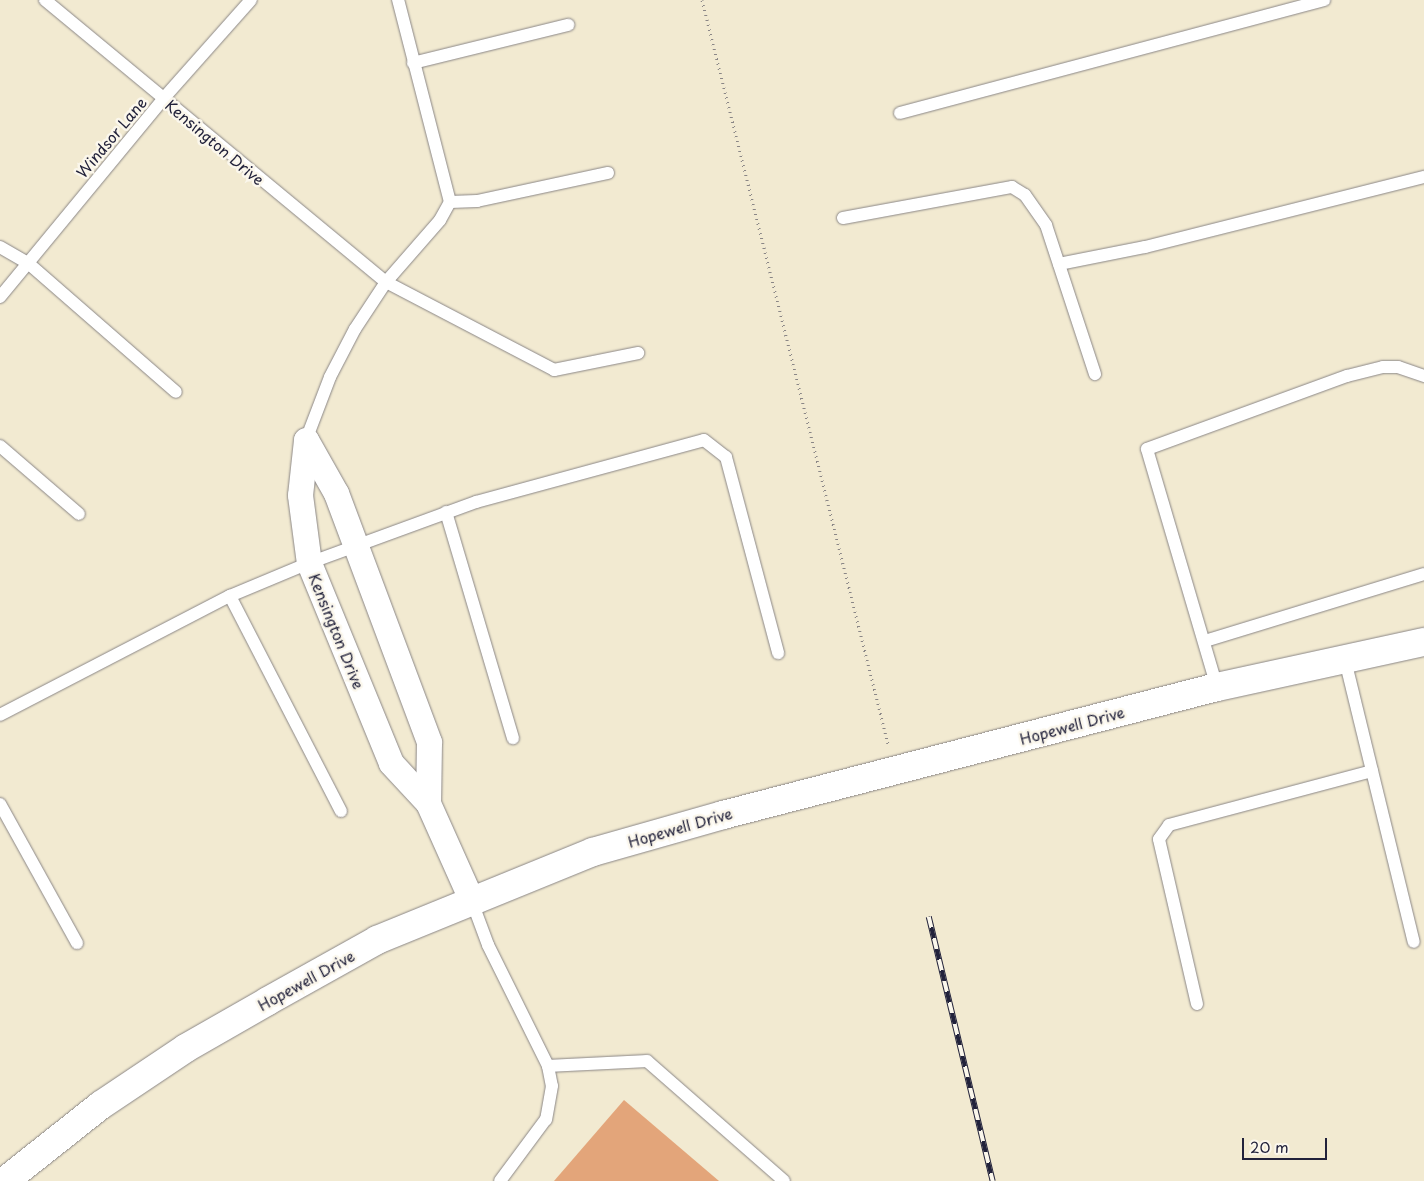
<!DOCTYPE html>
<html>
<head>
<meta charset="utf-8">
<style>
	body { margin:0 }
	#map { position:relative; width:1424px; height:1181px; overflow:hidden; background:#f2ead1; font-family:"Playpen Sans",sans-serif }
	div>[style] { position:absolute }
	.building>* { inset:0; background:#e3a57a }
	.path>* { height:3px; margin-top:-1.5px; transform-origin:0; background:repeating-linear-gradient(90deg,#8a8686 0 1px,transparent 0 5px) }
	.roads { filter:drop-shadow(0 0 1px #8a8686) drop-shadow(0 0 1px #8a8686) }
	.lane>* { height:12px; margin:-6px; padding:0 6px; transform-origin:6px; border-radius:6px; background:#fff }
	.street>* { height:25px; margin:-12.5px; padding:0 12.5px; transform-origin:12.5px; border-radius:12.5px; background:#fff }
	.secondary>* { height:28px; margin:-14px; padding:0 14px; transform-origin:14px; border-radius:14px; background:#fff }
	.rail>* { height:5.5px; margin-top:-2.75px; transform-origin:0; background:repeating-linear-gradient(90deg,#fbf7ec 0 11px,#22223b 0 22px); box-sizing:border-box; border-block:1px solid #22223b }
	span { translate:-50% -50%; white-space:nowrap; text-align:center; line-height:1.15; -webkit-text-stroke:5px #fbf7ec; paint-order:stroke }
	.street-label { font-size:15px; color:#22223b }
	.scale { position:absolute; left:1242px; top:1138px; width:85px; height:22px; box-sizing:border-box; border:2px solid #22223b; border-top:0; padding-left:6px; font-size:15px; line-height:18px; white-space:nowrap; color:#22223b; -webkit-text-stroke:4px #fbf7ec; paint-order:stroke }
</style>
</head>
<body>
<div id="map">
	<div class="building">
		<div style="clip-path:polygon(624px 1100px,719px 1181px,554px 1181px)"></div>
	</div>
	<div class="path">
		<div style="left:702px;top:0;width:767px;rotate:75.96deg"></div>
	</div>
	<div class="roads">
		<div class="lane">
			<div style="left:45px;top:0;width:442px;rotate:39.6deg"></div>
			<div style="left:386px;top:282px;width:190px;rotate:27.6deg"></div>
			<div style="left:554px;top:370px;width:86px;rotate:-11.4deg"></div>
			<div style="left:413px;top:63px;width:160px;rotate:-13.8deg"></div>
			<div style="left:900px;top:113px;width:439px;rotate:-14.9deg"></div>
			<div style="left:450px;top:202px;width:27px;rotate:-2deg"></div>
			<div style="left:477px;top:201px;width:134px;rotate:-12.1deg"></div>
			<div style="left:843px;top:218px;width:172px;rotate:-10.4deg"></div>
			<div style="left:1012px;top:187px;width:15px;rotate:32deg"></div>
			<div style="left:1025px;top:195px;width:37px;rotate:55deg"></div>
			<div style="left:1046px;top:225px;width:157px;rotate:71.8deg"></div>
			<div style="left:0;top:247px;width:32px;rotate:30deg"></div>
			<div style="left:28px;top:263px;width:196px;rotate:41.1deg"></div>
			<div style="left:1059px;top:264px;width:88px;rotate:-11.2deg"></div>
			<div style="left:1145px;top:247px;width:288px;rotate:-14.1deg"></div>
			<div style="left:0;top:297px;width:256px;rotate:-50.5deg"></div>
			<div style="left:163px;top:99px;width:132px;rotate:-48.4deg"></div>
			<div style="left:306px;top:440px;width:67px;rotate:-69.1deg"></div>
			<div style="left:330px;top:377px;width:54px;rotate:-62.5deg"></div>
			<div style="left:355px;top:329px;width:56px;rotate:-56.6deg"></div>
			<div style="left:386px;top:282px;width:82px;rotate:-48.9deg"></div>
			<div style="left:440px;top:220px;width:21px;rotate:-61deg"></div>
			<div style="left:450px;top:202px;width:209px;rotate:-104.4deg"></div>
			<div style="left:0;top:446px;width:104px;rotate:40.7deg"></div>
			<div style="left:446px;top:512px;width:236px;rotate:73.5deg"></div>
			<div style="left:230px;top:596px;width:242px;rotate:62.7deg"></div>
			<div style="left:1205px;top:641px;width:229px;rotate:-17deg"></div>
			<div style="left:1345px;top:660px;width:290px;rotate:76.3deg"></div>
			<div style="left:1217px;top:687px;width:248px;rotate:-106.4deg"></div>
			<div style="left:1147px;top:449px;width:213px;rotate:-20.1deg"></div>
			<div style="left:1347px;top:376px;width:37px;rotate:-14deg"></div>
			<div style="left:1383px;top:367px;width:15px"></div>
			<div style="left:1398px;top:367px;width:28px;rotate:19deg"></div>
			<div style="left:0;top:715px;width:259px;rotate:-27.4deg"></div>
			<div style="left:230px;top:596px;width:86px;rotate:-22.7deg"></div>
			<div style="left:309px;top:563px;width:178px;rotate:-20.1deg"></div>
			<div style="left:476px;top:502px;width:236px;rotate:-15.2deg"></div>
			<div style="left:704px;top:440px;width:28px;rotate:38deg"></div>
			<div style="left:726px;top:457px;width:203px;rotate:75.1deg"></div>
			<div style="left:0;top:804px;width:159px;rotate:61deg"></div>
			<div style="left:471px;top:899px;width:49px;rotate:69.7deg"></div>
			<div style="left:488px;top:945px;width:135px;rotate:63.6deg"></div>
			<div style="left:548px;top:1066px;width:20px;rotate:79deg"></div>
			<div style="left:552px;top:1086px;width:34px;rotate:100deg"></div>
			<div style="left:546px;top:1119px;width:77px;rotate:126.6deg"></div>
			<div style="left:1197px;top:1004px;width:169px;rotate:-103deg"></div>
			<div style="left:1159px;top:839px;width:17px;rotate:-54deg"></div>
			<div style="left:1169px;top:825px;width:210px;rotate:-14.9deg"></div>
			<div style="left:548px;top:1066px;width:99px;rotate:-2.9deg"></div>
			<div style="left:647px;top:1061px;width:182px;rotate:41.2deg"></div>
		</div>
		<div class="street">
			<div style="left:306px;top:440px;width:55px;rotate:96.2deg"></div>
			<div style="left:300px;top:495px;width:69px;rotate:82.5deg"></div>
			<div style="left:309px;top:563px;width:216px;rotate:67.7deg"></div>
			<div style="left:391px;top:763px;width:54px;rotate:47.2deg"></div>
			<div style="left:428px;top:803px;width:105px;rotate:65.9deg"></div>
			<div style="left:306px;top:440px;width:61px;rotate:60.5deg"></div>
			<div style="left:336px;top:493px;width:266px;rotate:69.5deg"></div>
			<div style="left:429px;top:742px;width:61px;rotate:90.9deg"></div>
		</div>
		<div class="secondary">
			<div style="left:5px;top:1181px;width:122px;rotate:-38.4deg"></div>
			<div style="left:101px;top:1105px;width:102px;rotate:-33.8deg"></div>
			<div style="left:186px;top:1048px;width:95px;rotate:-29.8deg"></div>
			<div style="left:268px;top:1001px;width:125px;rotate:-29.2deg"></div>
			<div style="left:377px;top:940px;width:233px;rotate:-22.2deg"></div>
			<div style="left:593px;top:852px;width:135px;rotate:-15.9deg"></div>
			<div style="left:723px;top:815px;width:510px;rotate:-14.53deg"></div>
			<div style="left:1217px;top:687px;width:212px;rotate:-12.3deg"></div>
		</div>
	</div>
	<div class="rail">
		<div style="left:929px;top:917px;width:272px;rotate:76.4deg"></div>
	</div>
	<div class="street-label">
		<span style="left:111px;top:137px;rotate:-50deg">Windsor Lane</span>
		<span style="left:215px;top:142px;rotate:40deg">Kensington Drive</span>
		<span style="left:337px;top:631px;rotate:68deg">Kensington Drive</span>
		<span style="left:1072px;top:725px;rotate:-15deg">Hopewell Drive</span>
		<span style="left:680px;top:827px;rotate:-16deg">Hopewell Drive</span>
		<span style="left:306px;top:980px;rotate:-29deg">Hopewell Drive</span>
	</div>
	<div class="scale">20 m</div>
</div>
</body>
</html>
